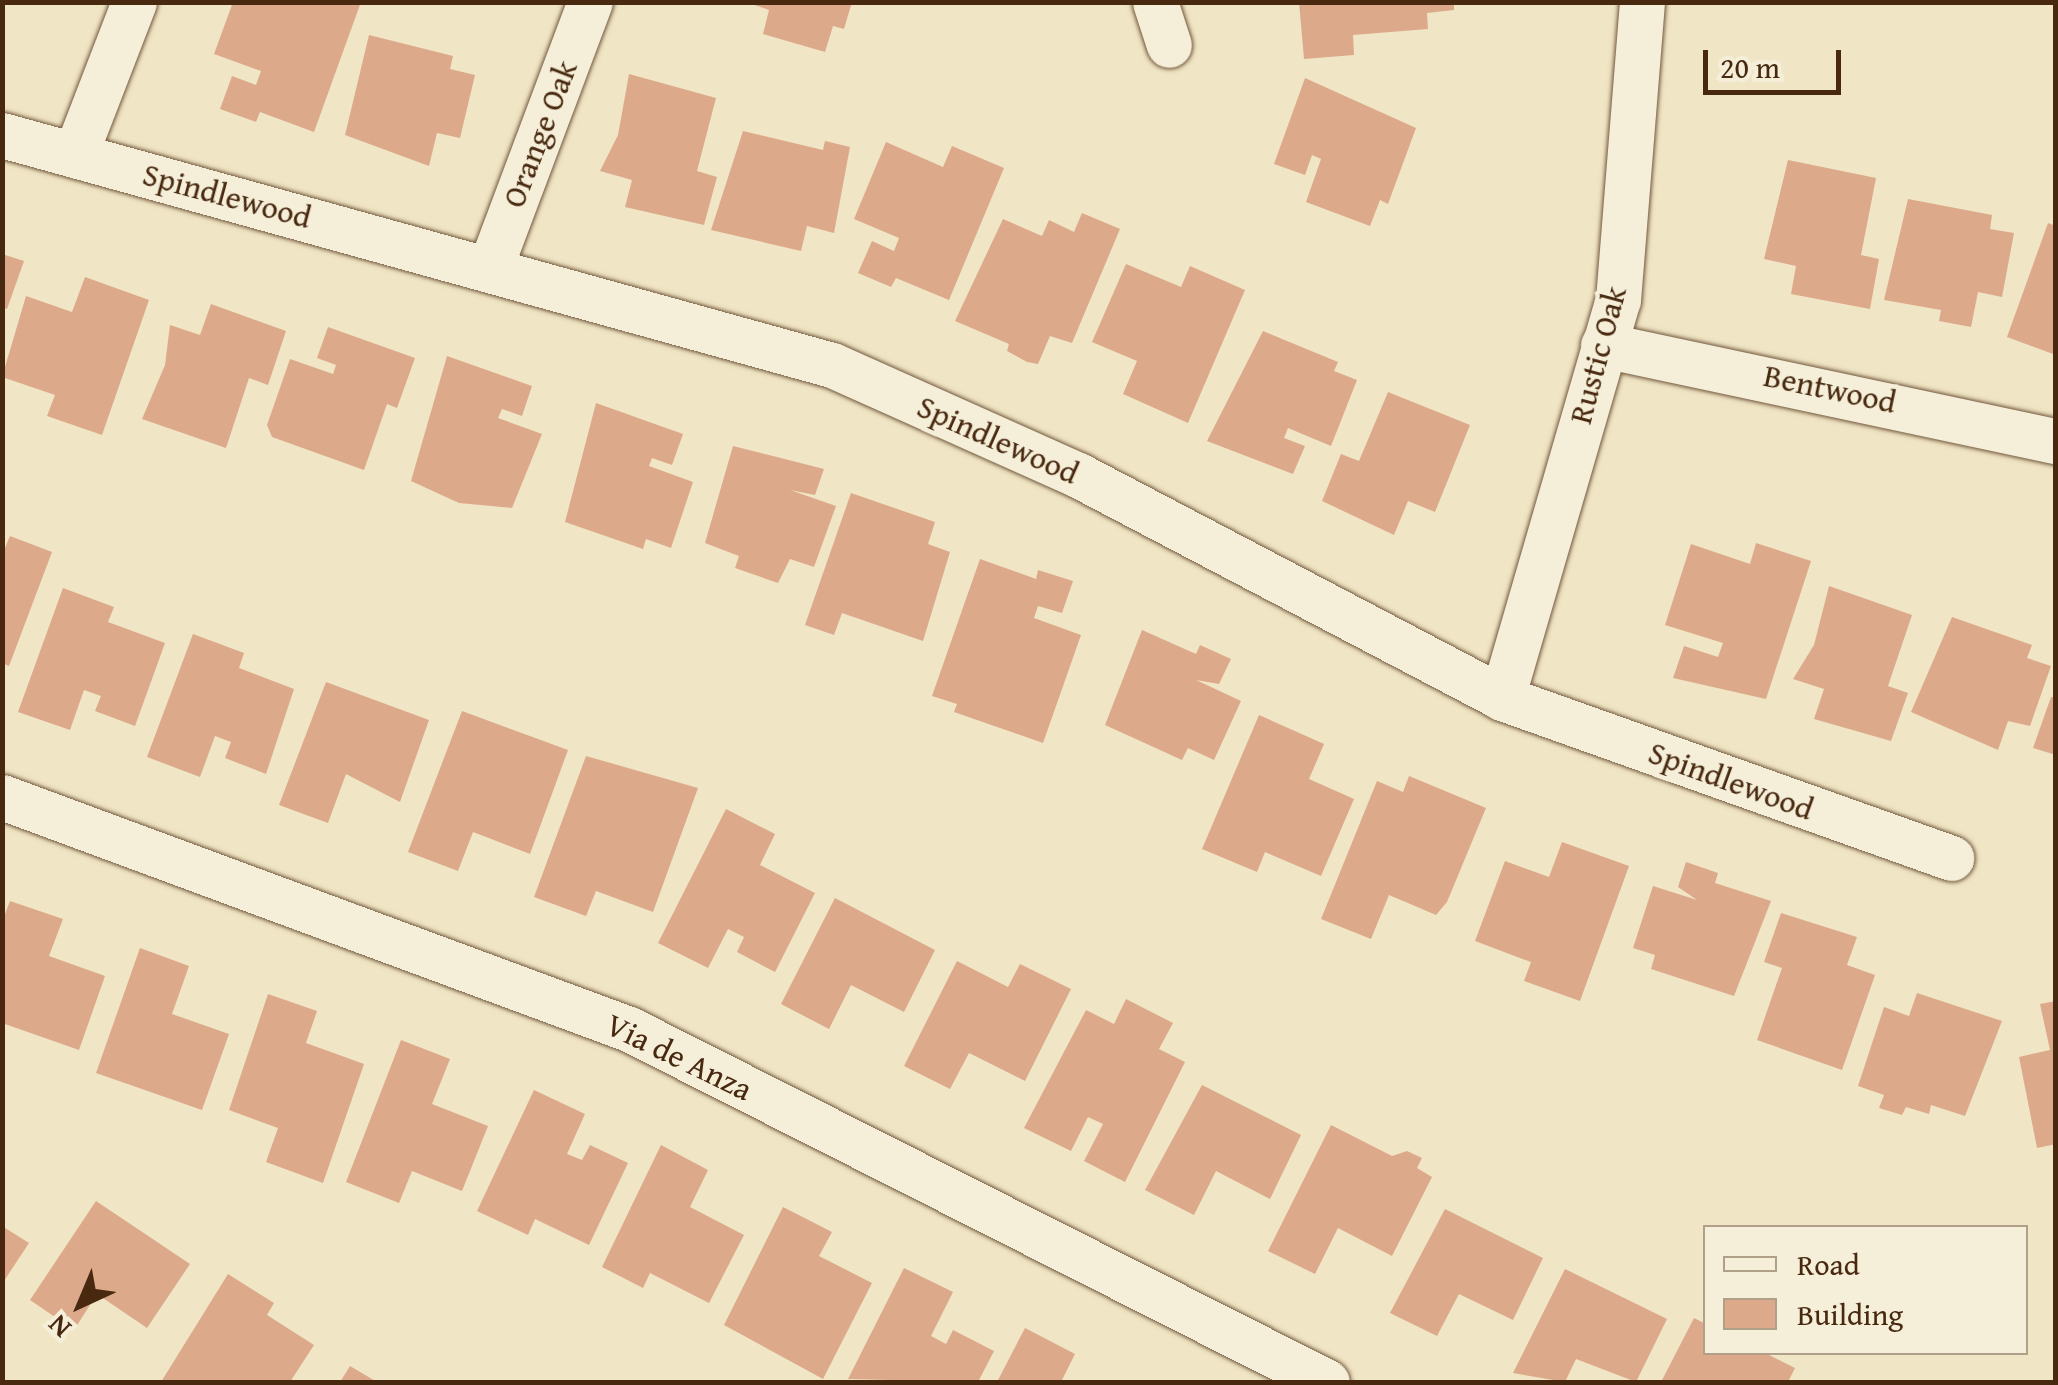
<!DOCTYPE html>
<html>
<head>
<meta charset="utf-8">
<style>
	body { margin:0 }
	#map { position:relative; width:2058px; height:1385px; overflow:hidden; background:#f0e5c4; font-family:"Gentium Book Plus",serif }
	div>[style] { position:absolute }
	.building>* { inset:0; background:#dcaa8b }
	.roads { filter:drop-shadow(0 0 2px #72583d) drop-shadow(0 0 2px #72583d) }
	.minor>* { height:45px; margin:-22.5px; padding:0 22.5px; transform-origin:22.5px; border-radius:22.5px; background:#f5eed9 }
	span { translate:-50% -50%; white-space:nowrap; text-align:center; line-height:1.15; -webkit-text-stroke:9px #f5eed9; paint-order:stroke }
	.street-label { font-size:32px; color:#482910 }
	.frame { position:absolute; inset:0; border:5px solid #482910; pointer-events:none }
	.legend { position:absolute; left:1703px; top:1225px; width:325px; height:130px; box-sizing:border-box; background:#f5eed9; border:2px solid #b09f89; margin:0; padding:12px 18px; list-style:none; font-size:30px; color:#482910 }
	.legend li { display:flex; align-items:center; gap:20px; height:50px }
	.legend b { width:50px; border:2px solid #b09f89 }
	.north { position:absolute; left:30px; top:1255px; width:100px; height:100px; -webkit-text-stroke:8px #f5eed9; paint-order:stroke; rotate:224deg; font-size:28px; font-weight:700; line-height:40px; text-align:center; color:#482910 }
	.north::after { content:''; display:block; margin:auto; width:35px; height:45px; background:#482910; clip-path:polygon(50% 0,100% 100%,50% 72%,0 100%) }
	.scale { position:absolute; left:1703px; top:50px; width:138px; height:45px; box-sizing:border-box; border:5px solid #482910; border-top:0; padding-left:12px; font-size:30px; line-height:35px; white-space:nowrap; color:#482910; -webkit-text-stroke:8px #f5eed9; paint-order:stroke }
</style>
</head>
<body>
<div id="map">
	<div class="building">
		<div style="clip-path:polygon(233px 2px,361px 2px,314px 132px,260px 112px,256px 122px,220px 109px,232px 76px,256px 85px,261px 71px,214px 54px)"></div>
		<div style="clip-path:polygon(746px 2px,852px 2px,844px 29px,833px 26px,825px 52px,763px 34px,769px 10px)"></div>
		<div style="clip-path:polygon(1299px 2px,1454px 2px,1454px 10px,1427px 13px,1428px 29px,1353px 35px,1354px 55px,1304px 59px)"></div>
		<div style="clip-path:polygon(369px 35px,453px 56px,450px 69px,475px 75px,460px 138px,437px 133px,429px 166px,345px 135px)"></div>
		<div style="clip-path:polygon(629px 74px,716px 98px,697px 171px,717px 177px,704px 225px,625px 207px,632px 180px,600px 171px,618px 135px)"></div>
		<div style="clip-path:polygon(1305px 78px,1416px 128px,1388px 204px,1380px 200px,1370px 226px,1306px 202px,1321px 159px,1312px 155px,1305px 175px,1274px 164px)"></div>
		<div style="clip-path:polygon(743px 131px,823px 150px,825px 141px,850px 147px,834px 233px,807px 226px,801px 251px,711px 230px)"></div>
		<div style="clip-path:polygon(886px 142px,943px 167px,952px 146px,1004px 168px,949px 300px,896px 278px,891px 287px,858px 273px,872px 241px,894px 251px,899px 238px,854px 219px)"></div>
		<div style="clip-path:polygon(1788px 160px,1876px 178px,1861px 255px,1879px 259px,1870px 309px,1791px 294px,1796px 266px,1764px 259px)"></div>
		<div style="clip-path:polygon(1908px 199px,1992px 215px,1990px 229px,2014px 233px,2002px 297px,1978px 292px,1971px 327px,1939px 321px,1941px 310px,1884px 300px)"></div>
		<div style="clip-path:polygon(1082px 213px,1120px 229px,1072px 343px,1050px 336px,1038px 364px,1027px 362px,1007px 351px,1009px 344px,955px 321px,1003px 219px,1042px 236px,1049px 220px,1074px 232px)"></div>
		<div style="clip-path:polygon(2048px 223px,2056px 226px,2056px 355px,2007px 337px)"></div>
		<div style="clip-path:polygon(2px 254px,24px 261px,7px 309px,2px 307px)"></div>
		<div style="clip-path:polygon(1126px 264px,1181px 287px,1190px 266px,1245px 290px,1188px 423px,1123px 394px,1137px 361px,1092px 342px)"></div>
		<div style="clip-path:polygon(85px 277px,149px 300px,102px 435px,47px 416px,55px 395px,2px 377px,26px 296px,72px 312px)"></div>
		<div style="clip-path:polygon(211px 304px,286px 331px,268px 385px,249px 378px,226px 448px,142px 419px,165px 365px,170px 325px,200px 335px)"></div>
		<div style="clip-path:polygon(328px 327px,415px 358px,397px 408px,387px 404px,364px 470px,272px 437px,267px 425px,290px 359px,333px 374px,336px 365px,317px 358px)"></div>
		<div style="clip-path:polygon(1263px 331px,1338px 362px,1334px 371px,1357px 380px,1331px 446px,1288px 428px,1284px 438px,1305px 446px,1293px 474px,1207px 441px)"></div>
		<div style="clip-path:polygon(447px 356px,532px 386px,522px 416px,502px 409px,498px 418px,542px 434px,512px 508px,459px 503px,411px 481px)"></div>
		<div style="clip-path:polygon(1388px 392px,1470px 425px,1435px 512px,1408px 501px,1394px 535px,1322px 501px,1341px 454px,1359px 461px)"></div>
		<div style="clip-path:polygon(596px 403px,683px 434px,672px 465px,652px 458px,649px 466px,693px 482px,671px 548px,646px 539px,643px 549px,565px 522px)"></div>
		<div style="clip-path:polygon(733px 446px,824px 469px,815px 495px,790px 490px,836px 506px,814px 567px,790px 559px,778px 583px,735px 568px,739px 556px,705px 543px)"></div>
		<div style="clip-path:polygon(851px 493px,935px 522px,928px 544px,950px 552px,923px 641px,842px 613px,834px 635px,805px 625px)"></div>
		<div style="clip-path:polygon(10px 536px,52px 552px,9px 666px,2px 663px,2px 555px)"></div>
		<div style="clip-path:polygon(1756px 543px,1811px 561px,1766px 699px,1673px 678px,1684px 646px,1718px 657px,1723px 643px,1665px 625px,1691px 544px,1750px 564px)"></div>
		<div style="clip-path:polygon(980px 559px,1036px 579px,1038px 570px,1073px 581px,1062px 613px,1038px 606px,1034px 618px,1081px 635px,1043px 743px,954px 712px,957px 704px,932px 696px)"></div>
		<div style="clip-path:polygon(1829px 586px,1912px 615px,1888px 686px,1908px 693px,1891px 741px,1814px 719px,1824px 689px,1793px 679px,1814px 645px)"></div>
		<div style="clip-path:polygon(63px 588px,114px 607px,108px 622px,165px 643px,135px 726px,95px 711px,101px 696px,84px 690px,70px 730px,18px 712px)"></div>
		<div style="clip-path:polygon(1952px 617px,2032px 645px,2027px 658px,2051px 666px,2030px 726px,2008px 721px,1998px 750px,1911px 712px)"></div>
		<div style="clip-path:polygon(1142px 630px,1196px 654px,1200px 645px,1231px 659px,1219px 684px,1196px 680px,1241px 701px,1214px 760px,1188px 748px,1182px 760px,1105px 725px)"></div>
		<div style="clip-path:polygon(193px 634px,244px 653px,239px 668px,294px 689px,266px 774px,225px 758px,231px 742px,215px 736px,200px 777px,147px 757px)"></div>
		<div style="clip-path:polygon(326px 682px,429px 720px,400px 802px,346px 774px,328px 823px,279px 805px)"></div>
		<div style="clip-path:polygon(2051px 697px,2056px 698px,2056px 755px,2033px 748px)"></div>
		<div style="clip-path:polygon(462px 711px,568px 750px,530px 854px,473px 832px,458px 871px,408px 852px)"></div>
		<div style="clip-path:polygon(1259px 715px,1324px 744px,1309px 779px,1354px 799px,1321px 876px,1265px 852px,1257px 872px,1202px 849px)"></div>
		<div style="clip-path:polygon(586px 756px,698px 788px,653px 912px,596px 891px,586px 916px,534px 897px)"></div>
		<div style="clip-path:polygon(1409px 776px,1486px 808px,1447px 902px,1436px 915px,1389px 895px,1371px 939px,1321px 919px,1377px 781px,1403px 792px)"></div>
		<div style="clip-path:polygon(726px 809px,775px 834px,760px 865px,815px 893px,775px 972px,737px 952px,744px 937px,728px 929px,708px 968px,658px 943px)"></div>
		<div style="clip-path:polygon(1562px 842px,1629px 866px,1580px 1001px,1524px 981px,1531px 962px,1475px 941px,1505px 861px,1549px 877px)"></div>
		<div style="clip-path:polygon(1686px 862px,1718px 873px,1715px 883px,1771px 901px,1734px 996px,1651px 969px,1655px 955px,1633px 948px,1653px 886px,1697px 900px,1678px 887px)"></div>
		<div style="clip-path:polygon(835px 898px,935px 950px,904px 1012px,851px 985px,829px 1029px,781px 1004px)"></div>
		<div style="clip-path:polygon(10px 901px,63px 919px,49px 956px,105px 976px,79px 1050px,2px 1023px,2px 922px)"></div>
		<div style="clip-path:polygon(1781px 913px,1857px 937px,1847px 965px,1875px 975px,1842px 1070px,1757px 1040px,1782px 968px,1764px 962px)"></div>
		<div style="clip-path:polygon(140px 948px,189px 966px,172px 1014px,229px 1034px,202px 1110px,96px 1073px)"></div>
		<div style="clip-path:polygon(957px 961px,1008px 987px,1020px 964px,1071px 989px,1025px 1081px,969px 1053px,950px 1089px,904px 1066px)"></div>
		<div style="clip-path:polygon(1917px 993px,2002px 1021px,1965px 1116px,1931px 1105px,1929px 1114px,1906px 1107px,1902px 1115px,1879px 1108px,1884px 1095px,1858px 1086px,1884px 1007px,1909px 1016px)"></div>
		<div style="clip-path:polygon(268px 994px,317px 1011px,306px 1043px,364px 1064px,323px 1183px,266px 1162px,278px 1128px,229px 1110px)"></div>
		<div style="clip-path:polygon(1126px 999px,1173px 1023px,1159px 1049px,1185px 1062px,1125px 1182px,1084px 1161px,1103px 1124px,1088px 1117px,1071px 1151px,1024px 1128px,1086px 1010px,1114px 1024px)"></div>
		<div style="clip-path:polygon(2056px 1001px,2056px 1144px,2037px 1148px,2019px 1057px,2050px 1050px,2040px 1004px)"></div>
		<div style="clip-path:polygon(401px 1040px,450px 1059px,432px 1104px,488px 1126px,462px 1191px,412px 1171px,399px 1203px,346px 1182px)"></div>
		<div style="clip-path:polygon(1202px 1085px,1301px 1135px,1270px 1199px,1216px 1171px,1194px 1215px,1145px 1190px)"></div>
		<div style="clip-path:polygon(534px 1090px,585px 1114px,567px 1154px,582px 1160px,590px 1145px,628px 1163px,589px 1245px,535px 1219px,528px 1235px,477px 1211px)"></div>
		<div style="clip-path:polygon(1331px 1125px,1392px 1156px,1407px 1151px,1422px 1158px,1417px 1168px,1432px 1177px,1392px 1256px,1338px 1228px,1315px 1274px,1268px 1251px)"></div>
		<div style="clip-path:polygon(661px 1145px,708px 1170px,690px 1207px,744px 1235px,709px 1303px,650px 1273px,643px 1288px,602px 1267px)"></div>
		<div style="clip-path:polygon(96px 1201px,190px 1264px,147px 1328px,97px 1294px,74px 1330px,30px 1300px)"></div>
		<div style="clip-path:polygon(783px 1207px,832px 1232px,819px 1256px,872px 1283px,823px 1379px,724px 1325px)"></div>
		<div style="clip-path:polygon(1445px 1209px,1543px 1258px,1513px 1320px,1459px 1294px,1437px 1336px,1390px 1313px)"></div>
		<div style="clip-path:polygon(2px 1226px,29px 1243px,2px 1284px)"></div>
		<div style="clip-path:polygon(904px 1268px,953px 1292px,931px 1336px,946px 1344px,953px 1330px,994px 1351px,978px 1382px,848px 1379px)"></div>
		<div style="clip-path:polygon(1565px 1269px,1667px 1319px,1636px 1382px,1576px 1359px,1565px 1382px,1513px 1373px)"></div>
		<div style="clip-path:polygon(228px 1274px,274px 1303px,267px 1315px,314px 1345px,290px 1382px,161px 1382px)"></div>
		<div style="clip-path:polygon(1694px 1318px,1706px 1324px,1706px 1352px,1763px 1352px,1795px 1368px,1788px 1382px,1661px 1382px)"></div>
		<div style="clip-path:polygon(1025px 1328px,1075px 1354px,1061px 1382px,997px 1382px)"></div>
		<div style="clip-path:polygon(350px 1366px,377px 1382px,340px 1382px)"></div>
	</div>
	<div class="roads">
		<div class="minor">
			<div style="left:1155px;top:2px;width:45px;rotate:72deg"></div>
			<div style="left:2px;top:135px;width:861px;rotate:15.49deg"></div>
			<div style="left:832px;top:365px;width:269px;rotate:24.1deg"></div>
			<div style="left:1078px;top:475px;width:479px;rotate:27.7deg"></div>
			<div style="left:1502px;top:698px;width:477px;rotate:19.6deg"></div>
			<div style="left:75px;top:155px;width:164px;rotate:-68.9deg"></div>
			<div style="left:491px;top:265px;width:281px;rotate:-69.4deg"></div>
			<div style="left:1603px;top:345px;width:463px;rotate:12deg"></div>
			<div style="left:1502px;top:698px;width:415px;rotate:-73.8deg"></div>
			<div style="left:1618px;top:300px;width:299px;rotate:-85.4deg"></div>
			<div style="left:2px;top:797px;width:669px;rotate:20.31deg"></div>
			<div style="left:629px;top:1029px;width:782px;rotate:26.83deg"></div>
		</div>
	</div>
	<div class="street-label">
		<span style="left:540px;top:134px;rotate:-69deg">Orange Oak</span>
		<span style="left:227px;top:196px;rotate:15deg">Spindlewood</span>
		<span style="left:1598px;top:355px;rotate:-75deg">Rustic Oak</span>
		<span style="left:1830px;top:389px;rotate:12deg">Bentwood</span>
		<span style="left:998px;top:440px;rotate:24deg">Spindlewood</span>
		<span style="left:1731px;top:781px;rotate:20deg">Spindlewood</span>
		<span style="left:679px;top:1057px;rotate:26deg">Via de Anza</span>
	</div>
	<div class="frame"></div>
	<ul class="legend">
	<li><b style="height:12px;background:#f5eed9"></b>Road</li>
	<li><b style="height:28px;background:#dcaa8b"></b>Building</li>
	</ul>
	<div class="north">N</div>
	<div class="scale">20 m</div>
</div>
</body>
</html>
